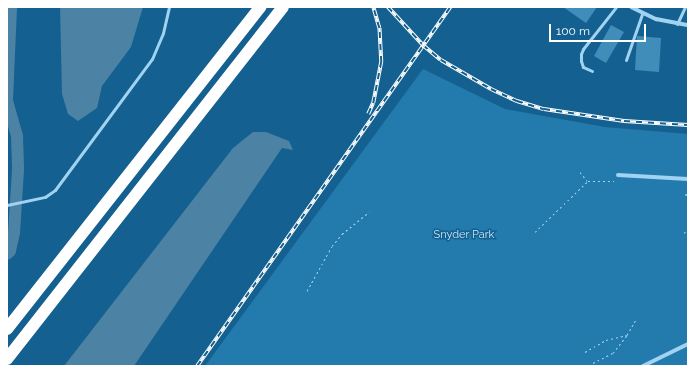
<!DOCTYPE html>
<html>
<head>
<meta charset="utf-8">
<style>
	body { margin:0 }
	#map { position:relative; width:695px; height:373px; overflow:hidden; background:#146090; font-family:Raleway,sans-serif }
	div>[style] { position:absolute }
	.green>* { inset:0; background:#237aad }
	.water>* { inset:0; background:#4c82a3 }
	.river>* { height:12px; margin:-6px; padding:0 6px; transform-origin:6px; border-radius:6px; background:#4c82a3 }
	.building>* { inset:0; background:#418dba }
	.path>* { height:1px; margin-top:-0.5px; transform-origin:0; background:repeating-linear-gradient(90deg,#a0d3f1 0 2px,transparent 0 5px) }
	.service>* { height:3px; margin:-1.5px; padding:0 1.5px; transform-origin:1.5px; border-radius:1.5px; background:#a0d3f1 }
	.minor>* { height:4px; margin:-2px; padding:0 2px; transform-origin:2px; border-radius:2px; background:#a0d3f1 }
	.motorway>* { height:12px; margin:-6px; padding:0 6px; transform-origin:6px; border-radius:6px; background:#fff }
	.rail>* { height:3.5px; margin-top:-1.75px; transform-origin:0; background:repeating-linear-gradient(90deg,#146090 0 6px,#fff 0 12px); box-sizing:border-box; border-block:1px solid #fff }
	span { translate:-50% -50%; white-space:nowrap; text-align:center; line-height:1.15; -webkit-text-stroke:3px #146090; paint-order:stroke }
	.park-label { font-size:11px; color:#c7e8fc }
	.frame { position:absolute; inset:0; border:8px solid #fff; pointer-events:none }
	.scale { position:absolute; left:549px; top:24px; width:97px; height:18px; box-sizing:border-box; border:2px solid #fff; border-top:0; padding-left:5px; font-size:12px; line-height:14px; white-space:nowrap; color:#fff; -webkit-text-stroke:3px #146090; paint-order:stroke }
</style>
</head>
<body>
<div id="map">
	<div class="green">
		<div style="clip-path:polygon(423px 69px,505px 109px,605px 127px,688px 134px,688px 366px,205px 366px)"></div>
	</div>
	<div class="water">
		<div style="clip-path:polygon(60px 7px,143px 7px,131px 47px,102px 86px,97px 108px,78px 121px,68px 114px,62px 94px)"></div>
		<div style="clip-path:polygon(253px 132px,266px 132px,289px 141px,293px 150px,282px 148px,134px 366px,64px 366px,233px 148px)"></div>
	</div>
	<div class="river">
		<div style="left:7px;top:100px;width:93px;rotate:-87.5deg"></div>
		<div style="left:7px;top:101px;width:37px;rotate:74deg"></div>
		<div style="left:17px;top:137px;width:33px;rotate:88deg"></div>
		<div style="left:18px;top:170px;width:63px;rotate:93.6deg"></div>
		<div style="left:14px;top:233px;width:18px;rotate:103deg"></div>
		<div style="left:10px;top:251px;width:4px;rotate:135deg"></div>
	</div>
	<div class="building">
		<div style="clip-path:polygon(563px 7px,597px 7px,586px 23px)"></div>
		<div style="clip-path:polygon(611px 25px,624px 32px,606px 63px,594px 56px)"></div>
		<div style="clip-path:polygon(637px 36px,661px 38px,659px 72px,635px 70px)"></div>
	</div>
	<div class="path">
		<div style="left:580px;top:172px;width:11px;rotate:52deg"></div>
		<div style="left:688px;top:194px;width:3px;rotate:180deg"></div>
		<div style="left:685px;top:194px;width:4px;rotate:45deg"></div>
		<div style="left:535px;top:232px;width:74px;rotate:-43.9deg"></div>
		<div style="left:588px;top:181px;width:26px"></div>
		<div style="left:684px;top:233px;width:6px;rotate:-45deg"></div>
		<div style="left:307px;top:291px;width:51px;rotate:-60.9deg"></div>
		<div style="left:332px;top:246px;width:16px;rotate:-50deg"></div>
		<div style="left:342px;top:234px;width:35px;rotate:-39deg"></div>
		<div style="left:585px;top:352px;width:24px;rotate:-30deg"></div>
		<div style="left:606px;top:340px;width:22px;rotate:-13deg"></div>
		<div style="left:627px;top:335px;width:20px;rotate:-60deg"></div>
		<div style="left:593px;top:363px;width:22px;rotate:-27deg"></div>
		<div style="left:613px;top:353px;width:23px;rotate:-52deg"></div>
	</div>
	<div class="service">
		<div style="left:677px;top:24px;width:19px;rotate:-65deg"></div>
		<div style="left:626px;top:60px;width:49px;rotate:-70.8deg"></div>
		<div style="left:592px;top:71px;width:10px;rotate:-156deg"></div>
		<div style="left:583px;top:67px;width:6px;rotate:-108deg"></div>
		<div style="left:581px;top:61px;width:7px;rotate:-90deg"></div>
		<div style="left:581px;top:54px;width:5px;rotate:-68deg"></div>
		<div style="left:583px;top:49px;width:53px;rotate:-51.8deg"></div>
		<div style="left:7px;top:205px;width:39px;rotate:-12deg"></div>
		<div style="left:45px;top:197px;width:12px;rotate:-35deg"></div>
		<div style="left:55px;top:190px;width:163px;rotate:-53.5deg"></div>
		<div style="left:152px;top:59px;width:28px;rotate:-67deg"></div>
		<div style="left:163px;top:33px;width:27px;rotate:-77deg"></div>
	</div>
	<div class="minor">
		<div style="left:631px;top:7px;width:28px;rotate:26deg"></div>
		<div style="left:656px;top:19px;width:33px;rotate:11deg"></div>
		<div style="left:618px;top:175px;width:70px;rotate:3.3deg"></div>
		<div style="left:643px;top:366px;width:50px;rotate:-26.1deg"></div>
	</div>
	<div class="motorway">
		<div style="left:7px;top:329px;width:410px;rotate:-51.8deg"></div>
		<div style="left:7px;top:359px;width:447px;rotate:-51.9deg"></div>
	</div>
	<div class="rail">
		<div style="left:388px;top:7px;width:52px;rotate:47.4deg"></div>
		<div style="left:423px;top:45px;width:23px;rotate:40deg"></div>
		<div style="left:441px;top:60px;width:58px;rotate:30.1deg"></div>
		<div style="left:491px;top:89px;width:29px;rotate:25deg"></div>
		<div style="left:517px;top:101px;width:28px;rotate:17deg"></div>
		<div style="left:544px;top:109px;width:81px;rotate:8.5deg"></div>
		<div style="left:624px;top:121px;width:64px;rotate:3.6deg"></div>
		<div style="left:368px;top:114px;width:12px;rotate:-66deg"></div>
		<div style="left:373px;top:103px;width:42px;rotate:-79deg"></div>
		<div style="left:381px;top:62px;width:34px;rotate:-93deg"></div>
		<div style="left:379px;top:28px;width:22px;rotate:-106deg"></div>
		<div style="left:197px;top:366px;width:439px;rotate:-54.8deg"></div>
	</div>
	<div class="park-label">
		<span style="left:464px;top:235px">Snyder Park</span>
	</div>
	<div class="frame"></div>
	<div class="scale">100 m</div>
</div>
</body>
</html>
